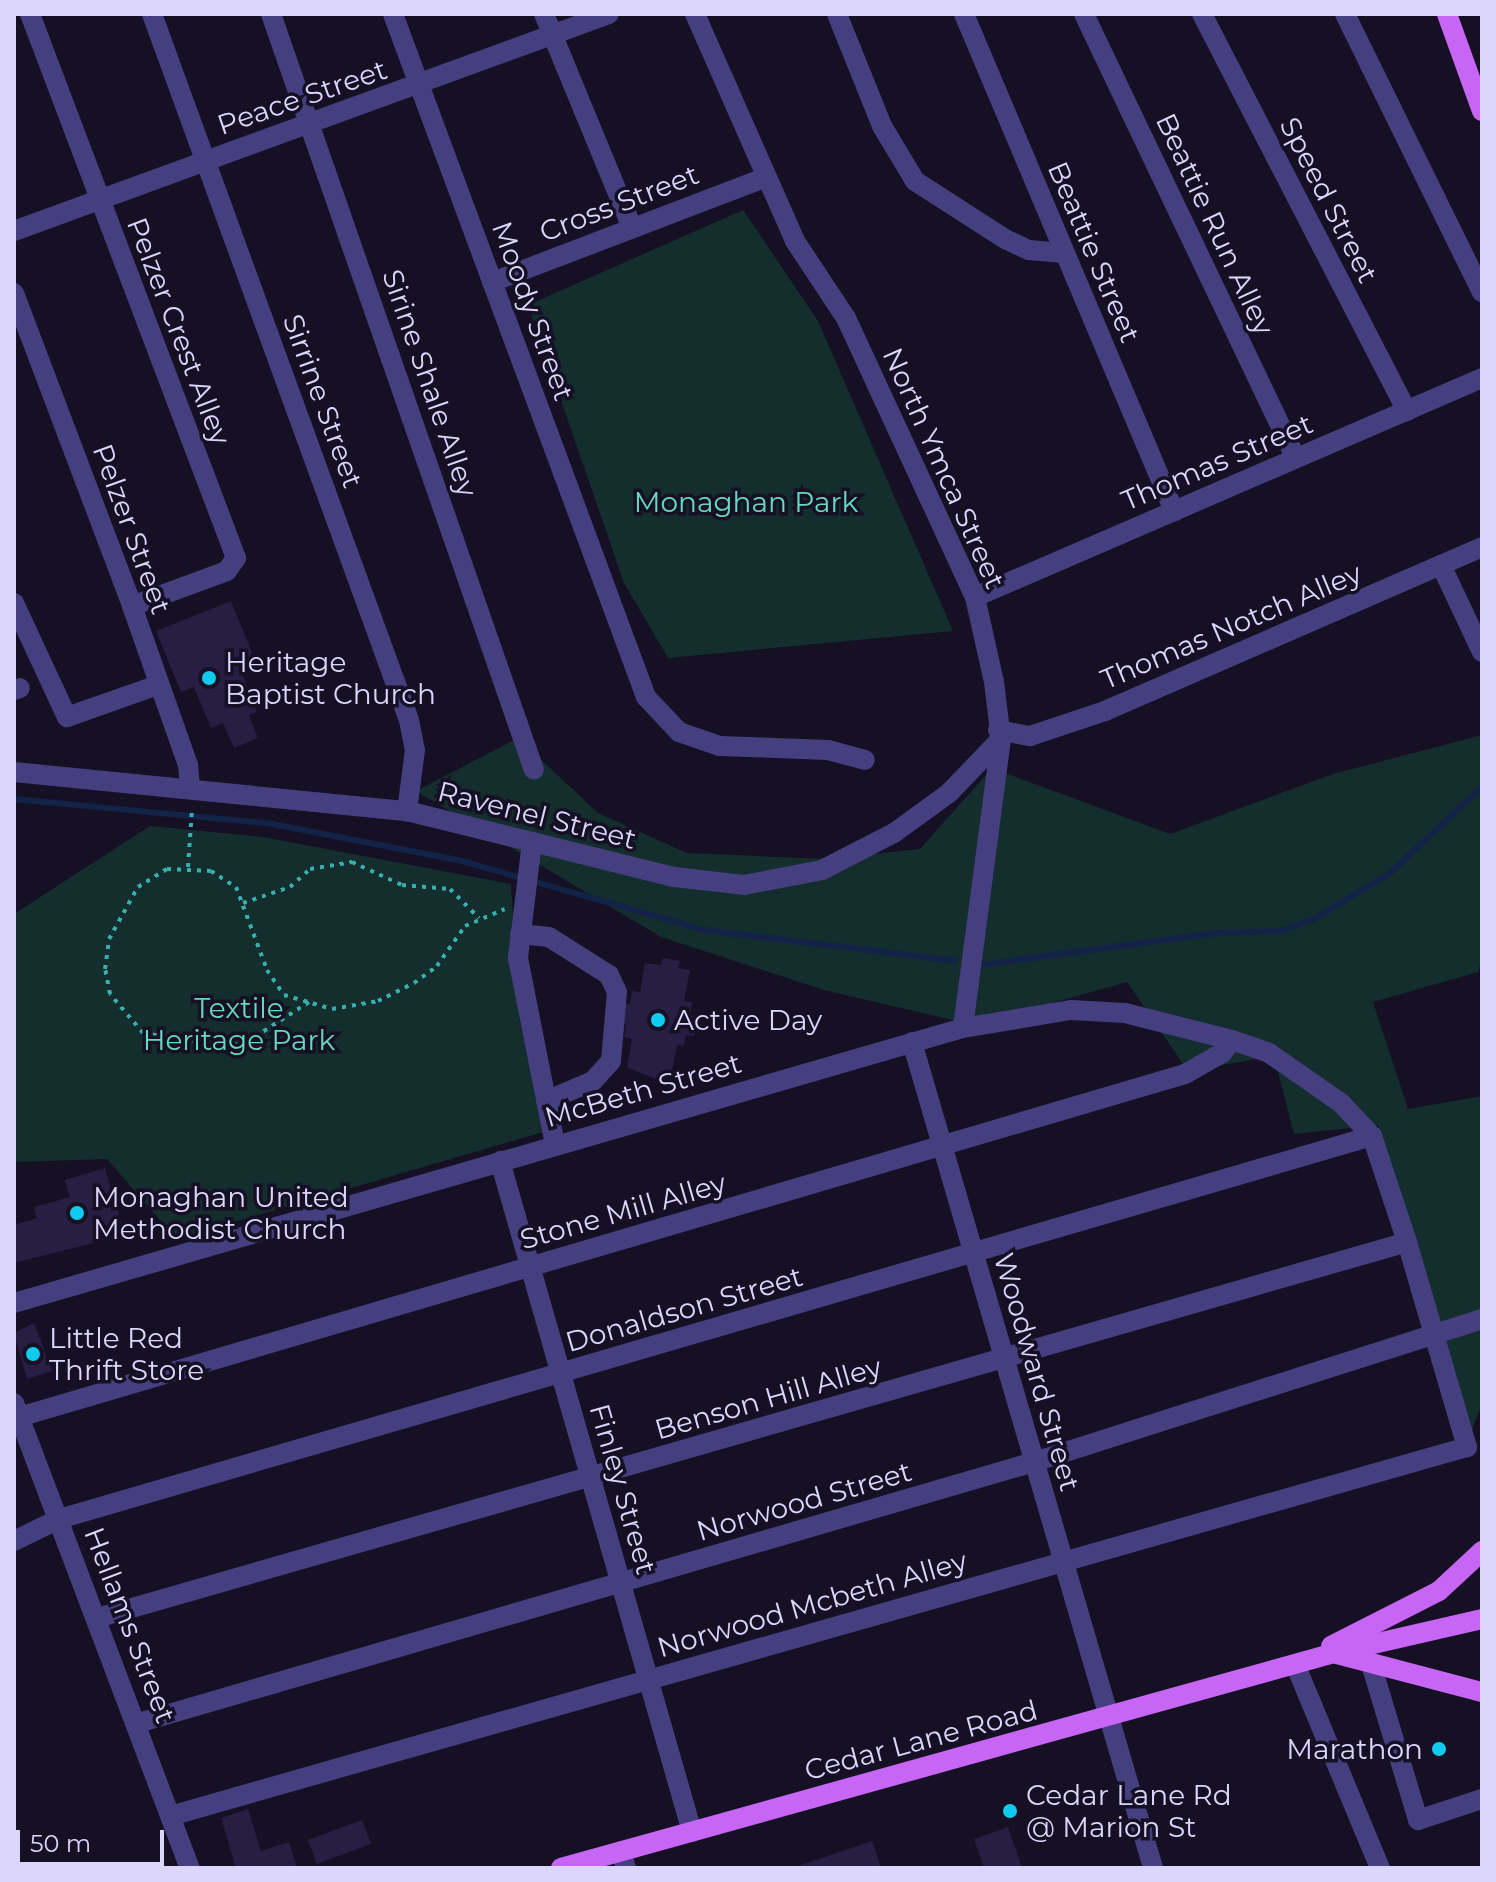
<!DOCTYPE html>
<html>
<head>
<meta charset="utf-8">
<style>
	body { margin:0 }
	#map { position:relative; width:1496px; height:1882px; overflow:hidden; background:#151024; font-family:Montserrat,sans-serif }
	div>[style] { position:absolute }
	.green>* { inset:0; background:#142d2d }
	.stream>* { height:6px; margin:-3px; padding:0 3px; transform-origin:3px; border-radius:3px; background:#122347 }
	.building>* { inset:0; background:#271e44 }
	.path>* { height:4px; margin-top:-2px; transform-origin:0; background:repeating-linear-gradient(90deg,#38aeae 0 4px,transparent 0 10px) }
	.minor>* { height:20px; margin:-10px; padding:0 10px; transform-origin:10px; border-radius:10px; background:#453f80 }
	.major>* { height:20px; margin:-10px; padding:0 10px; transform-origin:10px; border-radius:10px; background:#c765f4 }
	.dots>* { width:22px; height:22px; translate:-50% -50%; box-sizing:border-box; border:4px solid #151024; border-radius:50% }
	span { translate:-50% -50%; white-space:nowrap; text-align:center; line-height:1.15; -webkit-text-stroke:7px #151024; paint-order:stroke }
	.street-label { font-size:28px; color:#ddd6fc }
	.park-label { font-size:28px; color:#67d7c2 }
	.poi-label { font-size:28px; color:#ddd6fc }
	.left { translate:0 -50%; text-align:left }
	.right { translate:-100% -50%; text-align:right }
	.frame { position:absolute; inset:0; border:16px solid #ddd6fc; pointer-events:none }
	.scale { position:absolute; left:16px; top:1830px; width:148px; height:36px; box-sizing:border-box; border:4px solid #ddd6fc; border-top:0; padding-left:10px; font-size:24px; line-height:28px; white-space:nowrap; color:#ddd6fc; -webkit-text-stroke:6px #151024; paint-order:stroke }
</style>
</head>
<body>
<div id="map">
	<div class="green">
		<div style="clip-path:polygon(743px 210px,818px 321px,953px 631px,668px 658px,624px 583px,528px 305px)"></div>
		<div style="clip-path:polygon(1482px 735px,1482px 958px,1478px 972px,1373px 1002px,1408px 1109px,1482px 1096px,1482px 1403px,1469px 1438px,1378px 1125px,1294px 1134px,1274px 1056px,1188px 1071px,1127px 982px,974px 1025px,824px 990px,661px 937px,416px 791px,518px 738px,598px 813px,687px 853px,827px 859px,920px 849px,992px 768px,1170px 834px,1333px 774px)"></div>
		<div style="clip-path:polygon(150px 826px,263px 837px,511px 884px,520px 1022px,547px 1131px,176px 1239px,107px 1159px,14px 1162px,14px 914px)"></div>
	</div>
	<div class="stream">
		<div style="left:14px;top:799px;width:259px;rotate:5.5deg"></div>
		<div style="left:272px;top:824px;width:194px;rotate:11deg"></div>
		<div style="left:462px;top:861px;width:252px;rotate:15.9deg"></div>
		<div style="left:704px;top:930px;width:253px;rotate:7deg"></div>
		<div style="left:980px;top:965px;width:240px;rotate:-7.7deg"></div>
		<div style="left:1218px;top:933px;width:62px;rotate:-1.8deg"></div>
		<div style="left:1280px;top:931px;width:36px;rotate:-19deg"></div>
		<div style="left:1314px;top:919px;width:89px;rotate:-31.2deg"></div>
		<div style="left:1390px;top:873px;width:126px;rotate:-43.1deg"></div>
	</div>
	<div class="building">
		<div style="clip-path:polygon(231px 601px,256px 663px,240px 669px,257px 712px,249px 715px,258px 738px,234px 748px,223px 723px,211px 728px,194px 687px,181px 692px,156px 631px)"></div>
		<div style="clip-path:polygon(663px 958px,680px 961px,678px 968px,690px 970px,684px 1001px,692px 1002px,690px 1015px,698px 1016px,694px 1036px,686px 1035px,684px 1046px,677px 1045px,671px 1076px,661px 1075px,660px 1080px,627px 1068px,632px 1039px,624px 1037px,626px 1024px,619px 1023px,623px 1003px,630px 1004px,632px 991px,640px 992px,645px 963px,661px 965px)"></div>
		<div style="clip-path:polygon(105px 1168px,125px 1235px,14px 1263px,14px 1225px,37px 1218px,34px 1207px,70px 1197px,65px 1180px)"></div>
		<div style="clip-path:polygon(34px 1323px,52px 1371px,27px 1379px,14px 1333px)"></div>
		<div style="clip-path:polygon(248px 1809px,261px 1851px,289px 1842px,297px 1868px,236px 1868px,221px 1818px)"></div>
		<div style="clip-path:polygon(362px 1820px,371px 1844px,317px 1864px,308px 1840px)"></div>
		<div style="clip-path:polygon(1008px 1827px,1022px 1868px,984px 1868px,974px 1839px)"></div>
		<div style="clip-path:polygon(872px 1841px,881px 1868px,802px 1868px,801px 1865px)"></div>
	</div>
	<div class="path">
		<div style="left:188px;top:867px;width:59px;rotate:-86.1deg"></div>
		<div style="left:243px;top:903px;width:50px;rotate:-18.8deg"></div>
		<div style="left:290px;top:887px;width:27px;rotate:-42deg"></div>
		<div style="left:310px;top:869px;width:43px;rotate:-9.5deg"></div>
		<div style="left:352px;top:862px;width:55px;rotate:24.7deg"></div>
		<div style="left:402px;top:885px;width:48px;rotate:4.8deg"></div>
		<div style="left:450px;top:889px;width:41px;rotate:45deg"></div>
		<div style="left:309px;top:1002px;width:74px;rotate:147.2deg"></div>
		<div style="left:247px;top:1042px;width:22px;rotate:167deg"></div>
		<div style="left:226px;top:1047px;width:84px;rotate:-170.4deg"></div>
		<div style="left:143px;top:1033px;width:51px;rotate:-130.2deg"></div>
		<div style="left:110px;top:994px;width:25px;rotate:-101deg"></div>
		<div style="left:105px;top:969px;width:30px;rotate:-82deg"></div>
		<div style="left:109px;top:939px;width:60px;rotate:-60.9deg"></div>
		<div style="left:138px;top:887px;width:34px;rotate:-32deg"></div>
		<div style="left:167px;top:869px;width:44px;rotate:2.6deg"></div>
		<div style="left:211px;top:871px;width:30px;rotate:33deg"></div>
		<div style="left:236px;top:887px;width:89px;rotate:69.5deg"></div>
		<div style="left:267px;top:970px;width:30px;rotate:56deg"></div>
		<div style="left:284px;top:995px;width:50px;rotate:16.3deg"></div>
		<div style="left:332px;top:1009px;width:47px;rotate:-9.9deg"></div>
		<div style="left:378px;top:1001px;width:40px;rotate:-26.6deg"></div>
		<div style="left:414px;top:983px;width:29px;rotate:-36deg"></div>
		<div style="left:437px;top:966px;width:49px;rotate:-55deg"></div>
		<div style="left:465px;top:926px;width:43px;rotate:-23deg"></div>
	</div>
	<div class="minor">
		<div style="left:30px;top:14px;width:582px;rotate:69.26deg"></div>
		<div style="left:236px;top:558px;width:16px;rotate:125deg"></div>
		<div style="left:227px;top:571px;width:101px;rotate:159.8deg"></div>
		<div style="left:152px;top:14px;width:751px;rotate:70deg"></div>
		<div style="left:409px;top:720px;width:31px;rotate:79deg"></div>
		<div style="left:415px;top:750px;width:62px;rotate:97.5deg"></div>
		<div style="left:271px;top:14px;width:800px;rotate:70.82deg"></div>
		<div style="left:393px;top:14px;width:728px;rotate:69.67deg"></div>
		<div style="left:646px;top:697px;width:48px;rotate:46.7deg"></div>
		<div style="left:679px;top:732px;width:43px;rotate:18.9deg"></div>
		<div style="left:720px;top:746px;width:108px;rotate:2.1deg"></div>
		<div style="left:828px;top:750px;width:38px;rotate:15deg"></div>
		<div style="left:544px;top:14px;width:231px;rotate:67.6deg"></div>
		<div style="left:695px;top:14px;width:248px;rotate:66.2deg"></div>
		<div style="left:795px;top:241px;width:92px;rotate:56.5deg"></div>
		<div style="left:846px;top:318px;width:307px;rotate:65.2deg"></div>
		<div style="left:975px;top:597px;width:87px;rotate:77.4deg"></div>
		<div style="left:994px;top:682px;width:57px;rotate:83deg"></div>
		<div style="left:1001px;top:739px;width:291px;rotate:97.5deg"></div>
		<div style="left:837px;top:14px;width:121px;rotate:68.1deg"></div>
		<div style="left:882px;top:126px;width:64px;rotate:59deg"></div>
		<div style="left:915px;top:181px;width:107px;rotate:32.8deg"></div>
		<div style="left:1005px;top:239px;width:26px;rotate:25deg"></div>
		<div style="left:1029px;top:250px;width:35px;rotate:5deg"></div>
		<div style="left:964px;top:14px;width:540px;rotate:67.09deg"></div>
		<div style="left:1084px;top:14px;width:492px;rotate:64.5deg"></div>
		<div style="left:1202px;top:14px;width:447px;rotate:62.7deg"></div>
		<div style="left:1345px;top:14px;width:310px;rotate:63.8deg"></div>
		<div style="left:14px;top:231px;width:633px;rotate:-20.04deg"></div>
		<div style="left:492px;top:282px;width:294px;rotate:-20.9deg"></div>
		<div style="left:14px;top:293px;width:335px;rotate:69.3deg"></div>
		<div style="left:132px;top:606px;width:169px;rotate:70.6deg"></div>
		<div style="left:188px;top:765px;width:21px;rotate:85deg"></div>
		<div style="left:1441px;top:565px;width:96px;rotate:64.8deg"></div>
		<div style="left:975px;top:597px;width:552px;rotate:-23.36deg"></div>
		<div style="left:14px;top:603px;width:126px;rotate:65.1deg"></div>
		<div style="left:67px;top:717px;width:96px;rotate:-19.4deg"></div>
		<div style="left:14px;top:690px;width:6px;rotate:-18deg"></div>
		<div style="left:998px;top:730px;width:33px;rotate:11deg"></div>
		<div style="left:1030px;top:736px;width:79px;rotate:-18.4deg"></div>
		<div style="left:1105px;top:711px;width:411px;rotate:-23.5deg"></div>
		<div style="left:14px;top:772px;width:395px;rotate:5.7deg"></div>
		<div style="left:407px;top:811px;width:275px;rotate:13.9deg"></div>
		<div style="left:674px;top:877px;width:70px;rotate:6.5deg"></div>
		<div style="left:744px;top:885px;width:79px;rotate:-10.9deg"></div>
		<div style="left:822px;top:870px;width:81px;rotate:-27.2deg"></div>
		<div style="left:894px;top:833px;width:68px;rotate:-36deg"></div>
		<div style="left:949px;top:793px;width:75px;rotate:-46.1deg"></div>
		<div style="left:532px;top:842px;width:117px;rotate:96.9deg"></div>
		<div style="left:518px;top:958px;width:191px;rotate:78.8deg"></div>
		<div style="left:520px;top:934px;width:29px;rotate:6deg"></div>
		<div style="left:549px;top:937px;width:71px;rotate:32.3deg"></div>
		<div style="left:609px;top:975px;width:19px;rotate:65deg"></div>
		<div style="left:617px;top:992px;width:69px;rotate:95deg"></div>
		<div style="left:611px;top:1061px;width:27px;rotate:132deg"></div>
		<div style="left:593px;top:1081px;width:51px;rotate:156.9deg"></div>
		<div style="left:912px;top:1042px;width:860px;rotate:73.73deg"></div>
		<div style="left:500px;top:1161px;width:698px;rotate:74.03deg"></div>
		<div style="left:14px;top:1303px;width:988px;rotate:-16.16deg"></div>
		<div style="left:963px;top:1028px;width:109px;rotate:-9.5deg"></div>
		<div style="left:1071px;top:1010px;width:54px;rotate:3.2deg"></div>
		<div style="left:1125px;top:1013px;width:110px;rotate:14.2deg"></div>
		<div style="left:1232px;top:1040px;width:39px;rotate:19deg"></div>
		<div style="left:1269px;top:1053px;width:88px;rotate:34.8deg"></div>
		<div style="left:1341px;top:1103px;width:45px;rotate:46.8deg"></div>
		<div style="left:1372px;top:1136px;width:112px;rotate:71.7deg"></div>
		<div style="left:1407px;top:1242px;width:214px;rotate:73.7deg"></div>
		<div style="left:1467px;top:1447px;width:1345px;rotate:164.12deg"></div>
		<div style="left:14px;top:1403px;width:497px;rotate:69.3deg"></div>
		<div style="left:19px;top:1417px;width:1215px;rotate:-16.39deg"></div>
		<div style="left:1185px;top:1074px;width:43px;rotate:-29.6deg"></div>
		<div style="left:1222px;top:1053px;width:16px;rotate:-52deg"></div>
		<div style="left:14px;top:1541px;width:50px;rotate:-26.1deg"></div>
		<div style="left:59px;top:1519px;width:1368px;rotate:-16.26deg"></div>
		<div style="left:97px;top:1618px;width:1363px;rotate:-16.01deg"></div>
		<div style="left:1295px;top:1664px;width:221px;rotate:67.4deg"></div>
		<div style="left:1371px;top:1664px;width:163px;rotate:73.2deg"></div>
		<div style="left:1418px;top:1820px;width:67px;rotate:-18.2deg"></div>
		<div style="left:138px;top:1723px;width:933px;rotate:-16.24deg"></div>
		<div style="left:1034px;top:1462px;width:470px;rotate:-17.7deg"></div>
		<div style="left:621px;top:1851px;width:18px;rotate:74deg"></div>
	</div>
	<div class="major">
		<div style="left:1447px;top:14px;width:103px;rotate:70.2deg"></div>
		<div style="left:1331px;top:1646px;width:121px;rotate:-27deg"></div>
		<div style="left:1439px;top:1591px;width:59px;rotate:-42.9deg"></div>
		<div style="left:1337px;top:1654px;width:150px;rotate:14.7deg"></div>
		<div style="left:561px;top:1868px;width:802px;rotate:-15.54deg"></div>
		<div style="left:1334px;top:1653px;width:152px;rotate:-12.9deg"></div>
	</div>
	<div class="dots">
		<div style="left:209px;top:678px;background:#11cbee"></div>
		<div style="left:658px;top:1020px;background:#11cbee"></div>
		<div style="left:77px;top:1213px;background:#11cbee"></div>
		<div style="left:33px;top:1354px;background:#11cbee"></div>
		<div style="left:1439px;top:1749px;background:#11cbee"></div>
		<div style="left:1010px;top:1811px;background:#11cbee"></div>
	</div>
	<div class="street-label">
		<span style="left:302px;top:97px;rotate:-19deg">Peace Street</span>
		<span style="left:1329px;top:200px;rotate:63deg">Speed Street</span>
		<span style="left:619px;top:203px;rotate:-21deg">Cross Street</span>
		<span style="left:1215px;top:224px;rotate:65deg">Beattie Run Alley</span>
		<span style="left:1094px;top:252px;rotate:67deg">Beattie Street</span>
		<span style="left:533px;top:311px;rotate:70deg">Moody Street</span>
		<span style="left:179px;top:331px;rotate:69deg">Pelzer Crest Alley</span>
		<span style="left:430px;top:383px;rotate:71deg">Sirine Shale Alley</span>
		<span style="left:323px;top:401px;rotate:70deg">Sirrine Street</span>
		<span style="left:1217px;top:462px;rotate:-23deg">Thomas Street</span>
		<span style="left:944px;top:468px;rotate:66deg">North Ymca Street</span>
		<span style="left:132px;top:529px;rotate:70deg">Pelzer Street</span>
		<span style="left:1231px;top:626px;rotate:-23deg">Thomas Notch Alley</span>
		<span style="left:537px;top:815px;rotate:14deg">Ravenel Street</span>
		<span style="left:643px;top:1090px;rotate:-16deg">McBeth Street</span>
		<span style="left:623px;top:1211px;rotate:-16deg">Stone Mill Alley</span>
		<span style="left:684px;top:1309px;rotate:-16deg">Donaldson Street</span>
		<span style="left:1037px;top:1372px;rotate:74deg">Woodward Street</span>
		<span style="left:768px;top:1398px;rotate:-16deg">Benson Hill Alley</span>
		<span style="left:623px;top:1489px;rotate:74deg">Finley Street</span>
		<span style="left:804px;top:1501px;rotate:-16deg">Norwood Street</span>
		<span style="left:812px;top:1604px;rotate:-16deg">Norwood Mcbeth Alley</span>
		<span style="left:130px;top:1625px;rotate:69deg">Hellams Street</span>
		<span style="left:921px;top:1740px;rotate:-15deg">Cedar Lane Road</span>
	</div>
	<div class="park-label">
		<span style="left:746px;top:502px">Monaghan Park</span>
		<span style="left:239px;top:1024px">Textile<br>Heritage Park</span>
	</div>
	<div class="poi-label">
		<span class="left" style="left:225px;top:678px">Heritage<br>Baptist Church</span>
		<span class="left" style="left:674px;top:1020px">Active Day</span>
		<span class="left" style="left:93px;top:1213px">Monaghan United<br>Methodist Church</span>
		<span class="left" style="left:49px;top:1354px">Little Red<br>Thrift Store</span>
		<span class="right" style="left:1423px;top:1749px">Marathon</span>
		<span class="left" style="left:1026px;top:1811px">Cedar Lane Rd<br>@ Marion St</span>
	</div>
	<div class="frame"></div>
	<div class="scale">50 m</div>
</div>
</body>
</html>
